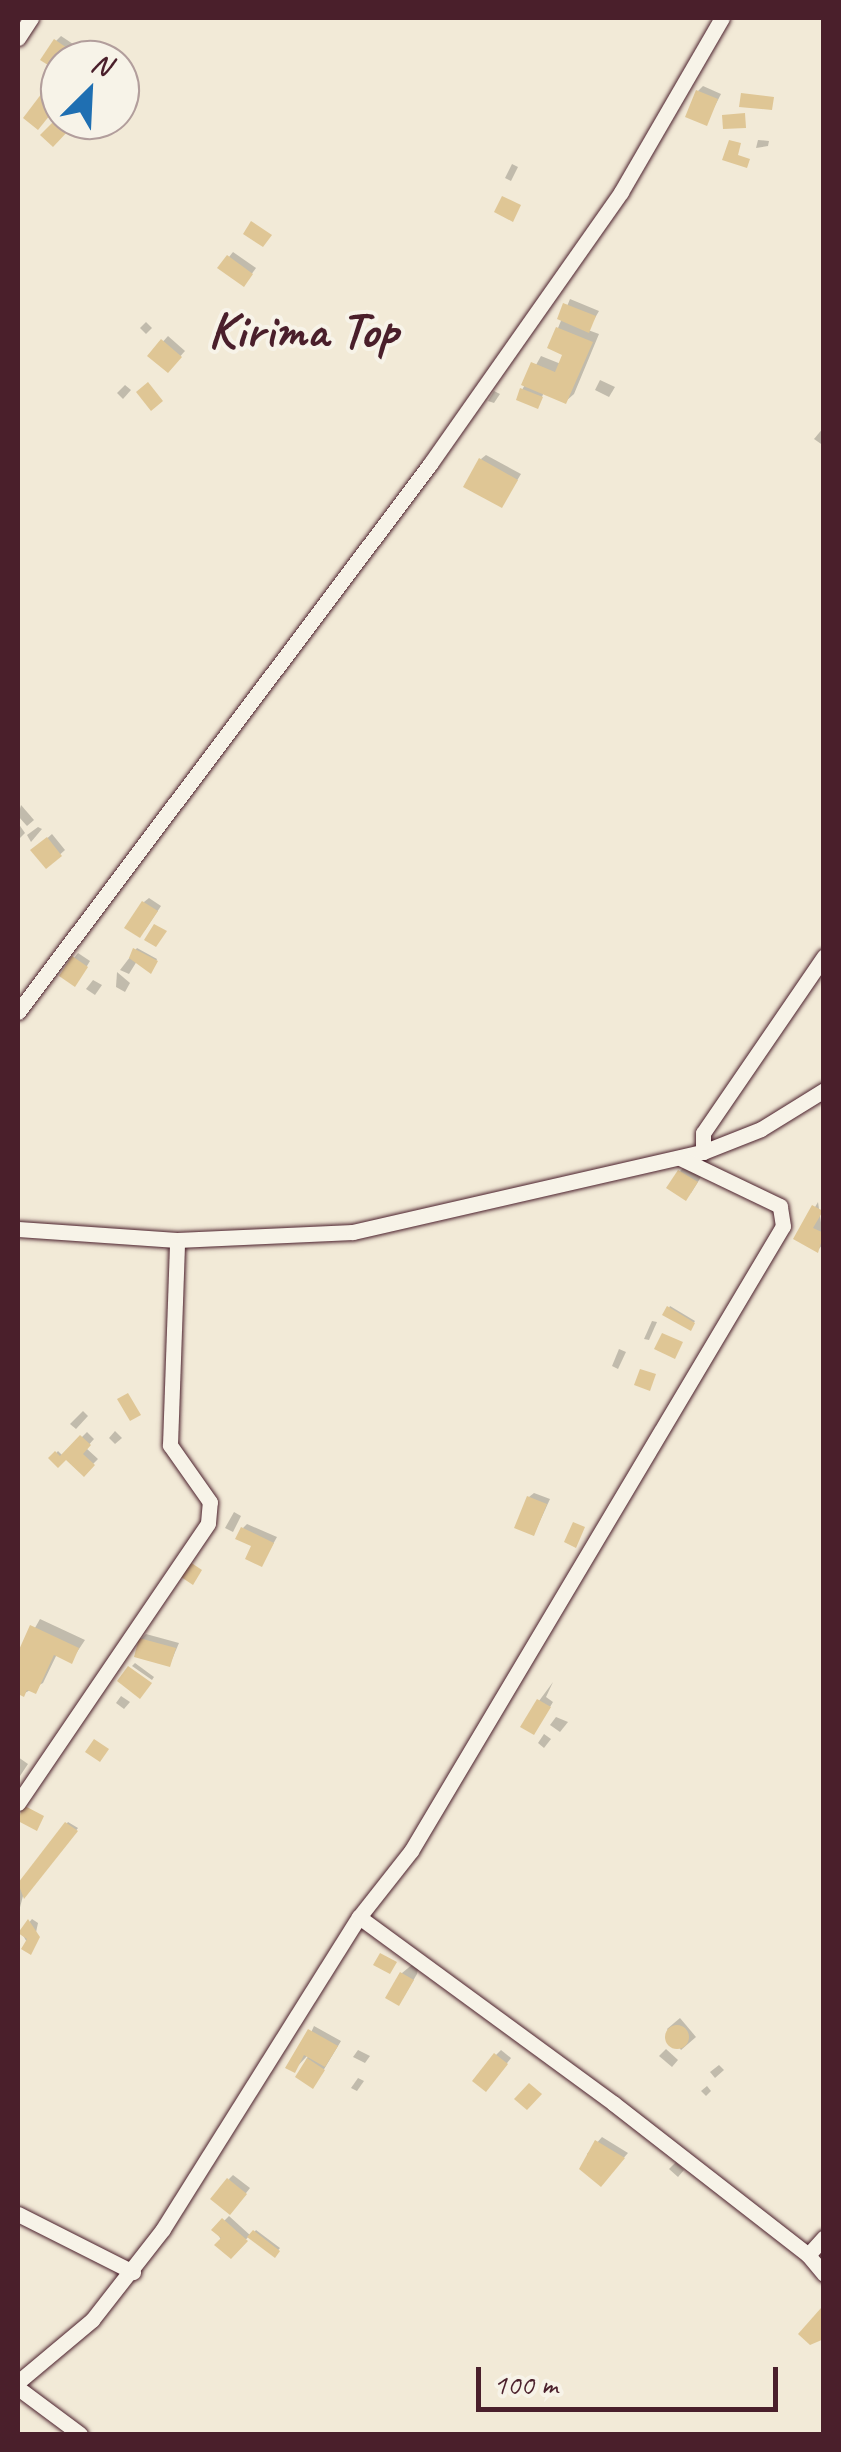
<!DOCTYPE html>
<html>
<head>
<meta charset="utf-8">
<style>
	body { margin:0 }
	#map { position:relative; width:841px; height:2452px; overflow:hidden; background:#f2ead7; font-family:Caveat,sans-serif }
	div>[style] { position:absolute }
	.shadow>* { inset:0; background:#0003 }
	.building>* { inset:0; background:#dfc695 }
	.round { border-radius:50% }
	.roads { filter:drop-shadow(0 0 2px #4a1f2b) drop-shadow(0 0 2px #4a1f2b) }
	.street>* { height:15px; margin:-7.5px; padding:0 7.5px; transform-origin:7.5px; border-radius:7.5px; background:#f7f3e8 }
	span { translate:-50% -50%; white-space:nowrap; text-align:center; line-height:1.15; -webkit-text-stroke:8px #f7f3e8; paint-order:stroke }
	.quarter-label { font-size:52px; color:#4a1f2b; font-weight:700 }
	.frame { position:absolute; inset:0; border:20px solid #4a1f2b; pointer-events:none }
	.north { position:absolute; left:40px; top:40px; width:100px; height:100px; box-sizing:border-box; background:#f7f3e8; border:2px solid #b29e9c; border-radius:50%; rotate:24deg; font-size:28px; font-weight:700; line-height:40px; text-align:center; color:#4a1f2b }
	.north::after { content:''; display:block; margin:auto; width:35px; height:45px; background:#1f6fb2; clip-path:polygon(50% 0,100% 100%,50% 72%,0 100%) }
	.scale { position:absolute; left:476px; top:2367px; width:302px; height:45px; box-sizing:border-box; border:5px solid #4a1f2b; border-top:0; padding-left:12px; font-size:30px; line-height:35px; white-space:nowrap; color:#4a1f2b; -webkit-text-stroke:8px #f7f3e8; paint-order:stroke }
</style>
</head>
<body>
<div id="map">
	<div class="shadow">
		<div style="clip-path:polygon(61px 36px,73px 44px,62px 60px,56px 41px)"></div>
		<div style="clip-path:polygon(60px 76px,60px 102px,43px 122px,26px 118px)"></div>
		<div style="clip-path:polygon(703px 86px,721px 94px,706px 123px,698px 91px)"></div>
		<div style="clip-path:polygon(758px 140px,769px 141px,768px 146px,756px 148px)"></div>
		<div style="clip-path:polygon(512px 164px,518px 167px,511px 181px,505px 178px)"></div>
		<div style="clip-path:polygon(233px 252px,256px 268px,248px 279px,229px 257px)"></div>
		<div style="clip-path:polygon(570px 299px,599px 311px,588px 330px,599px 334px,574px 394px,566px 401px,544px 392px,539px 404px,522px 390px,541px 356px,561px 364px,565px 353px,558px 328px)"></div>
		<div style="clip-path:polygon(146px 322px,152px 328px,146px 334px,140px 328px)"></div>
		<div style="clip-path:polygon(168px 336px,185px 351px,168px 370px,151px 355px)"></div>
		<div style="clip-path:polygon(600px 380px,615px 387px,609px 397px,595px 390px)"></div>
		<div style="clip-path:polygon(125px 385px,131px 390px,123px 399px,117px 393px)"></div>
		<div style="clip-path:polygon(494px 391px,500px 394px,494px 403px,488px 401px)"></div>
		<div style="clip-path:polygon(824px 427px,824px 446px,814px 439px)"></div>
		<div style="clip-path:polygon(486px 455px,521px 474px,502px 505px,481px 459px)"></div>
		<div style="clip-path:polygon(21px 805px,34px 820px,27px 826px,18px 816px)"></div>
		<div style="clip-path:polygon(18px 823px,25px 833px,18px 840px)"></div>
		<div style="clip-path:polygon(38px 827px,42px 829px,31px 842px,27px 835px)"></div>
		<div style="clip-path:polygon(52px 834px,65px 850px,47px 866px,34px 850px)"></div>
		<div style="clip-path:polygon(149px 898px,161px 906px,145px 930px,144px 902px)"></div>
		<div style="clip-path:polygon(137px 948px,157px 959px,152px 970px,137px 961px,129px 974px,120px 970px)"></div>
		<div style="clip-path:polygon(78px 953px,90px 961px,79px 979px,74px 958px)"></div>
		<div style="clip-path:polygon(117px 972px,130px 983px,125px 992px,116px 987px)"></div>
		<div style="clip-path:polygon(93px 980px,102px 985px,95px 995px,86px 989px)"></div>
		<div style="clip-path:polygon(684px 1167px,701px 1177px,691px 1193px,680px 1171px)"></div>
		<div style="clip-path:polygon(818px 1202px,824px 1243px,818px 1250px,797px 1238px)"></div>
		<div style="clip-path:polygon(670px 1306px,695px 1321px,690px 1328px,669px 1308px)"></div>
		<div style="clip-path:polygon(652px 1321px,657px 1322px,649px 1340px,644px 1339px)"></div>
		<div style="clip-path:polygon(619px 1349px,626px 1352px,618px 1369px,612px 1366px)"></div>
		<div style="clip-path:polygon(83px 1411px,88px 1416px,76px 1429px,70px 1424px)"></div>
		<div style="clip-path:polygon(115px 1431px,122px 1438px,115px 1444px,109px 1438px)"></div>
		<div style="clip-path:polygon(87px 1432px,94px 1439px,86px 1448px,98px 1459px,84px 1473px,66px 1457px,52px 1458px,58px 1451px,63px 1456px)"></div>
		<div style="clip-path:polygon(534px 1493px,550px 1499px,534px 1534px,529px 1497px)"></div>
		<div style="clip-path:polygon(234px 1512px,241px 1516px,233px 1532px,225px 1528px)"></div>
		<div style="clip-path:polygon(247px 1524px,277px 1537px,262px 1564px,243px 1528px)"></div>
		<div style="clip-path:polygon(40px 1619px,85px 1640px,71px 1661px,57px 1654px,43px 1683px,23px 1694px,18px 1691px,18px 1658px)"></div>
		<div style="clip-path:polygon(146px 1634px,179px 1643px,170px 1664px,141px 1639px)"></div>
		<div style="clip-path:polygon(135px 1663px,154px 1677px,152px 1680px,132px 1666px)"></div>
		<div style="clip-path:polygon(553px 1682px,546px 1697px,553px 1702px,538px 1727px,539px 1701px)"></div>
		<div style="clip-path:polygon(121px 1696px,130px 1702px,124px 1709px,116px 1703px)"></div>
		<div style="clip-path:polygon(556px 1717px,568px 1722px,560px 1732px,550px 1725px)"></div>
		<div style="clip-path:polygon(544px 1734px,551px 1739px,544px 1748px,538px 1743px)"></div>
		<div style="clip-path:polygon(18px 1757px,28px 1764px,18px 1779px)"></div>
		<div style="clip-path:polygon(68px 1822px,78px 1828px,23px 1896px,18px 1915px,18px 1887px)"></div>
		<div style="clip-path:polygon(32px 1919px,38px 1923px,32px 1951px,21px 1932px)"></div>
		<div style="clip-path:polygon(413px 1964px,419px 1965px,417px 1974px,403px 1998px,402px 1973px)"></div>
		<div style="clip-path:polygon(680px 2018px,696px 2037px,681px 2050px,667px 2029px)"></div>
		<div style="clip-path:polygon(314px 2026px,341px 2041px,317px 2081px,298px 2077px,309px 2054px,294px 2070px)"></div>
		<div style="clip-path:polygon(666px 2049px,678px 2060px,672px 2067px,659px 2056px)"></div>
		<div style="clip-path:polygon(358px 2050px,370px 2056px,365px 2063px,353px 2057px)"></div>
		<div style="clip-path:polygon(501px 2050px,511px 2058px,491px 2084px,496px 2055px)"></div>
		<div style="clip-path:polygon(719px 2065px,724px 2070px,715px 2078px,710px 2072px)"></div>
		<div style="clip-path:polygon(358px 2078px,364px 2081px,357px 2091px,351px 2088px)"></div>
		<div style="clip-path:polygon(707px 2086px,711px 2091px,706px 2096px,701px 2091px)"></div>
		<div style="clip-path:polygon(602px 2137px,628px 2153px,601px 2184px,587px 2154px)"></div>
		<div style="clip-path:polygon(676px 2162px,684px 2170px,678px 2177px,669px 2169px)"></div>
		<div style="clip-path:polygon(233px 2175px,250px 2188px,235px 2207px,229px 2179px)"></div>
		<div style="clip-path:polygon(229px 2216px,251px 2236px,256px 2230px,280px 2248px,275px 2254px,250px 2235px,231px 2256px,215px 2230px)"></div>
	</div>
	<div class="building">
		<div style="clip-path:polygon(54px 39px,70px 50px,56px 70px,40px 60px)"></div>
		<div style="clip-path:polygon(696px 90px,718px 99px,707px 126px,685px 117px)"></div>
		<div style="clip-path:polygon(42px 93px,58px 105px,38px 130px,23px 118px)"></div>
		<div style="clip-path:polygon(741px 93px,774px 97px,772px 110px,739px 107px)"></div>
		<div style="clip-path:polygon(745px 113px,746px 128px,723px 129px,722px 115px)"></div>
		<div style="clip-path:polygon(58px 117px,70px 129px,53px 147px,40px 135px)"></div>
		<div style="clip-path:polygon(729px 140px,741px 143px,738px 155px,750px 159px,747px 168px,722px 160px)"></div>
		<div style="clip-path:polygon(502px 196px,521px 205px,513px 222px,494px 212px)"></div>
		<div style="clip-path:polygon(251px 221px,272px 235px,263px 247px,243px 234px)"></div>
		<div style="clip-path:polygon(227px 255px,253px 274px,244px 287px,217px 268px)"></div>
		<div style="clip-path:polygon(563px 303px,596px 316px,589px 333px,557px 319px)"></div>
		<div style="clip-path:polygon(556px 327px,593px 342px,566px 404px,521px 385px,531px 362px,555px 372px,562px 355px,547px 348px)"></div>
		<div style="clip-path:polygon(161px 339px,182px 357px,168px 373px,147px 356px)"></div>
		<div style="clip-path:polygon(148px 382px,163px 401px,151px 411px,136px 392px)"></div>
		<div style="clip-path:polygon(520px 388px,543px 397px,538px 409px,516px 400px)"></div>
		<div style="clip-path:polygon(479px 458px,518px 480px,502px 508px,463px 487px)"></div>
		<div style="clip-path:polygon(47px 837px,62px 856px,46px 869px,30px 850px)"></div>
		<div style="clip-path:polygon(142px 901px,158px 911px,140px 938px,124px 928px)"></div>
		<div style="clip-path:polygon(154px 924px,167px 931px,156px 947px,144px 940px)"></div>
		<div style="clip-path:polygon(133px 948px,158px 961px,151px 974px,129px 958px)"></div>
		<div style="clip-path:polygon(72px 956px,88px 967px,75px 987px,59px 976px)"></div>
		<div style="clip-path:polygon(678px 1170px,698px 1182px,686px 1201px,666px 1188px)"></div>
		<div style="clip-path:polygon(812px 1205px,823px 1211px,813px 1228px,824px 1233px,818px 1253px,793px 1239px)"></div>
		<div style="clip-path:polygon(667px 1306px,695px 1323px,691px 1331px,662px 1315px)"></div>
		<div style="clip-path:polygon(662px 1333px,683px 1342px,675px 1359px,654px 1349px)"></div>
		<div style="clip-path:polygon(640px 1369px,656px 1374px,650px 1391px,634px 1385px)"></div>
		<div style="clip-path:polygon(128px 1393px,141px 1415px,130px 1421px,117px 1399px)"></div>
		<div style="clip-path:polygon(80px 1435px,91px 1445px,83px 1454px,95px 1465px,84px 1477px,66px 1460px,58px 1468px,48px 1458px,55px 1451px,60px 1456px)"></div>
		<div style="clip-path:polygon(527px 1496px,547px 1504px,534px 1536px,514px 1528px)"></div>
		<div style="clip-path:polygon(573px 1522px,585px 1527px,576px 1548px,564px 1542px)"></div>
		<div style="clip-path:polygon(241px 1527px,274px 1543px,262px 1567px,245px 1559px,251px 1546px,235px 1539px)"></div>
		<div style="clip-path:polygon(190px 1562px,202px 1570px,193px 1585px,181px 1577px)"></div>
		<div style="clip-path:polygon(30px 1625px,79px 1648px,72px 1664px,54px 1655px,36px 1694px,27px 1690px,24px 1697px,18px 1694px,18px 1652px)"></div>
		<div style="clip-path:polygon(139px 1638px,176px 1648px,170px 1667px,134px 1657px)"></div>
		<div style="clip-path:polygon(128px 1666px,152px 1683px,140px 1699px,117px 1681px)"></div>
		<div style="clip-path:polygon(537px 1699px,551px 1707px,534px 1735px,520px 1727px)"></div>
		<div style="clip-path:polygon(94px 1739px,109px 1749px,100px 1762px,85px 1752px)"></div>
		<div style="clip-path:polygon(23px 1805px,44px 1816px,37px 1831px,18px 1821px)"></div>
		<div style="clip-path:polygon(65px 1822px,78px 1831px,24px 1899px,18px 1883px)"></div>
		<div style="clip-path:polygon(28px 1919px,40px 1937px,31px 1955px,21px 1949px,27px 1939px,18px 1933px)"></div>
		<div style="clip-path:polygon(380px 1953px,397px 1962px,390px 1974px,373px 1965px)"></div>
		<div style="clip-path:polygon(400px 1972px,414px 1980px,399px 2006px,385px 1998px)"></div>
		<div class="round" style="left:665px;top:2025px;width:24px;height:24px"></div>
		<div style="clip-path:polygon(308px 2029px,338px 2046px,325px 2067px,304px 2055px,295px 2073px,285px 2068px)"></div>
		<div style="clip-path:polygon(494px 2053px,508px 2064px,486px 2092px,472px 2081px)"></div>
		<div style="clip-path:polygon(307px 2058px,325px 2070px,313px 2089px,295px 2077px)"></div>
		<div style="clip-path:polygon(529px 2083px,542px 2094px,527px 2110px,514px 2099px)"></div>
		<div style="clip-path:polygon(595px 2140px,625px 2158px,601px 2187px,579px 2169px)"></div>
		<div style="clip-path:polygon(227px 2178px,247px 2194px,230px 2215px,210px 2199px)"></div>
		<div style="clip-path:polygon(222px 2218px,248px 2241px,231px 2259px,214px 2245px,221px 2238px,211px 2230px)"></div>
		<div style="clip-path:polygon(253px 2230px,280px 2251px,275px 2258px,247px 2237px)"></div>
		<div style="clip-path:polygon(821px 2308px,824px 2339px,810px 2345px,798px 2334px)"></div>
	</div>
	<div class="roads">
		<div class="street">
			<div style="left:18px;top:38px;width:24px;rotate:-57deg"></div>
			<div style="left:18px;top:1012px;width:686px;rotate:-53.06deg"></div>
			<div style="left:430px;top:464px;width:332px;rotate:-54.9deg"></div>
			<div style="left:621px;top:192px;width:201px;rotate:-59.9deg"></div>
			<div style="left:703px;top:1152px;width:19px;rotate:-90deg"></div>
			<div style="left:703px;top:1133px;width:214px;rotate:-55.6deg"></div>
			<div style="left:18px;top:1229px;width:159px;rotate:4deg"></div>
			<div style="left:177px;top:1240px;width:176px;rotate:-2.6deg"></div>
			<div style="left:353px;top:1232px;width:359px;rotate:-12.9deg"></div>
			<div style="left:703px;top:1152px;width:62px;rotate:-21.6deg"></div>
			<div style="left:761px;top:1129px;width:74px;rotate:-31.8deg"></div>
			<div style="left:18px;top:1803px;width:338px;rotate:-55.8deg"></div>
			<div style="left:208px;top:1523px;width:21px;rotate:-85deg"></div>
			<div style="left:210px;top:1502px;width:70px;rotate:-125.1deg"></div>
			<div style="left:170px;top:1445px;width:205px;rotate:-88deg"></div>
			<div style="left:359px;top:1917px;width:315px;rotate:36.2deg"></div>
			<div style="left:613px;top:2103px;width:247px;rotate:37.9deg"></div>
			<div style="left:808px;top:2255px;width:25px;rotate:50deg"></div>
			<div style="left:18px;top:2214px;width:129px;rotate:26.8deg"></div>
			<div style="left:808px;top:2255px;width:24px;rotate:-48deg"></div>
			<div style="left:18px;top:2382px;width:97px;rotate:-40deg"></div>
			<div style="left:92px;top:2320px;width:115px;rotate:-52deg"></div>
			<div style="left:163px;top:2229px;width:368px;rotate:-57.9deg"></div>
			<div style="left:359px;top:1917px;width:84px;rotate:-51.8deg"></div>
			<div style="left:411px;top:1851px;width:727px;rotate:-59.24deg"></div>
			<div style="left:783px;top:1226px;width:20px;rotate:-99deg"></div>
			<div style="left:780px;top:1206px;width:111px;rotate:-154.4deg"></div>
			<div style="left:18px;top:2388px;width:77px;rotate:36.6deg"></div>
		</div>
	</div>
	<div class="quarter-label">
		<span style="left:303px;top:331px">Kirima Top</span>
	</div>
	<div class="frame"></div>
	<div class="north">N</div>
	<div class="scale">100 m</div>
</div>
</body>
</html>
